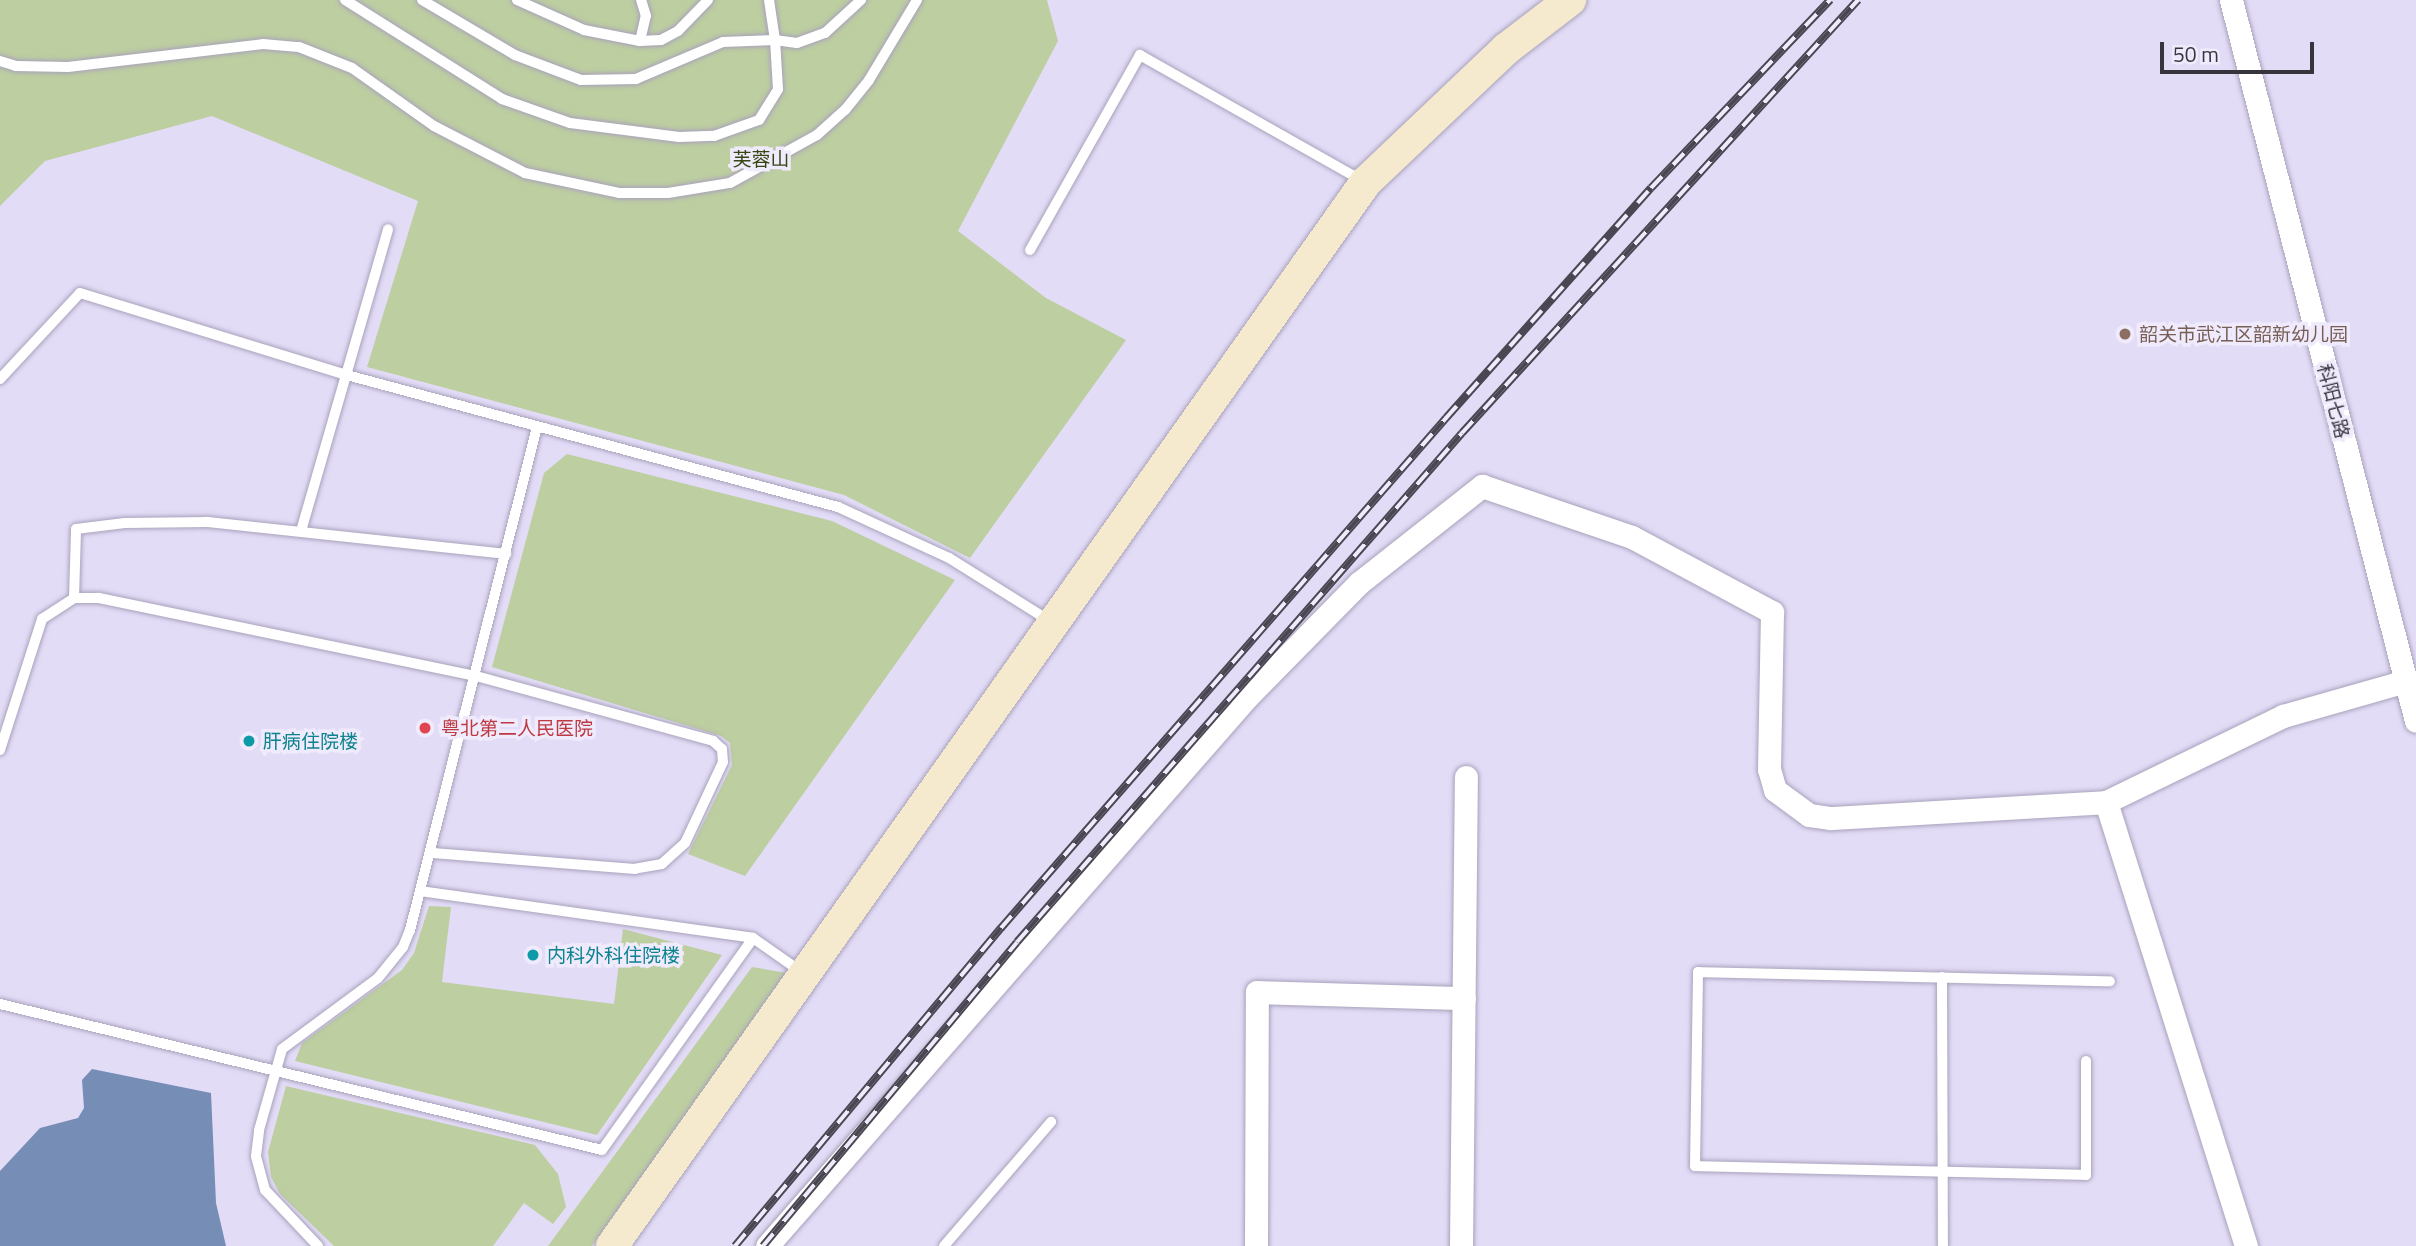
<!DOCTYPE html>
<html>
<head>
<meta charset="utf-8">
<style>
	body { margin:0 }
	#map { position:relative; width:2416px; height:1246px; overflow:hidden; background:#e3dcf7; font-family:"Titillium Web","Noto Sans SC",sans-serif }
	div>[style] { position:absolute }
	.green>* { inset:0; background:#bdcea1 }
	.water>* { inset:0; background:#768db6 }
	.roads { filter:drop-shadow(0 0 2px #a9a2bb) drop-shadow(0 0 2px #a9a2bb) }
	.lane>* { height:10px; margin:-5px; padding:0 5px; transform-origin:5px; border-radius:5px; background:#fff }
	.street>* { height:23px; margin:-11.5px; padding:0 11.5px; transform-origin:11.5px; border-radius:11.5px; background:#fff }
	.secondary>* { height:32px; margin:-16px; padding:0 16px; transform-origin:16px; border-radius:16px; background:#f5eace }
	.rail>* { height:8px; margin-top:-4px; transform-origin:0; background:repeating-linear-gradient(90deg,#efebfc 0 16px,#4a4652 0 32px); box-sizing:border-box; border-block:2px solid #4a4652 }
	.dots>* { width:19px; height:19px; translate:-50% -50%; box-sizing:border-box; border:4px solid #efebfc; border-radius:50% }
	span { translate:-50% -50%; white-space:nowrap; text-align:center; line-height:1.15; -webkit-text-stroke:7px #efebfc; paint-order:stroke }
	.park-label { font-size:19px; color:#374613 }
	.education-label { font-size:19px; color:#785e54 }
	.left { translate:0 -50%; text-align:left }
	.street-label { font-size:19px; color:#37343e }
	.health-label { font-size:19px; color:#be3a42 }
	.culture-label { font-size:19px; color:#0d838f }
	.scale { position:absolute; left:2160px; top:42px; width:154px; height:32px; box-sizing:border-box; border:4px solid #37343e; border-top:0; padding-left:9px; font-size:21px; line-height:24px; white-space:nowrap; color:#37343e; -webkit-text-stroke:5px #efebfc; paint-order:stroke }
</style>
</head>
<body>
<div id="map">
	<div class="green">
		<div style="clip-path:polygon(0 0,1047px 0,1058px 41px,958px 231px,1046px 298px,1126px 340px,970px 558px,844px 495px,367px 367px,418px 201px,212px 116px,45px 161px,0 206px)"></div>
		<div style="clip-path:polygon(567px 454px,832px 521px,955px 580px,745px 876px,688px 854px,732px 765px,730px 743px,721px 736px,492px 667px,544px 473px)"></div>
		<div style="clip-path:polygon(429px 906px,451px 907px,442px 982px,614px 1004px,623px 929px,722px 955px,597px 1135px,295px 1061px,302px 1043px,402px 970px,414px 953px)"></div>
		<div style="clip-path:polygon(752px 967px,787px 973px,592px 1246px,548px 1246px)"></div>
		<div style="clip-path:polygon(286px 1086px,535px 1145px,558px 1174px,566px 1207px,553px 1224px,524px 1203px,493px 1246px,334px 1246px,280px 1194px,271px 1177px,268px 1152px)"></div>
	</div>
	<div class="water">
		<div style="clip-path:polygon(92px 1069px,211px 1093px,216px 1203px,226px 1246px,0 1246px,0 1171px,40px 1128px,78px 1118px,84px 1108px,82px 1080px)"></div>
	</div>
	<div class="roads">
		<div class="lane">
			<div style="left:345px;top:0;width:186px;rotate:32.2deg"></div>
			<div style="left:502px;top:99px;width:72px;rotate:19.4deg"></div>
			<div style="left:570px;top:123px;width:110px;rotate:7.3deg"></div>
			<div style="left:679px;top:137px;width:35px;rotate:-2deg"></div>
			<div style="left:714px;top:136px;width:48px;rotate:-19.6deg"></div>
			<div style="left:759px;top:120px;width:36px;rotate:-58deg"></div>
			<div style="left:778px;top:89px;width:49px;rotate:-93.5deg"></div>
			<div style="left:775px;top:40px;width:52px;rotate:177.8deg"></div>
			<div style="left:723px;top:42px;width:95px;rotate:157deg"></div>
			<div style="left:636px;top:79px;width:55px;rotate:179deg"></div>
			<div style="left:581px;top:80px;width:71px;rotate:-159.3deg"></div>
			<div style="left:515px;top:55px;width:108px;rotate:-149.4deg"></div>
			<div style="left:517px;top:0;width:73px;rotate:24.1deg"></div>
			<div style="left:584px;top:30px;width:57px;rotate:11.1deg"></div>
			<div style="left:640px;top:41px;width:21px;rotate:-3deg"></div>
			<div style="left:661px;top:40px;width:19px;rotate:-28deg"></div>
			<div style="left:678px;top:31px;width:43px;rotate:-45.9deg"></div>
			<div style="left:769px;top:0;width:40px;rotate:81.5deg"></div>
			<div style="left:775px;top:40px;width:22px;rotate:8deg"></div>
			<div style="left:797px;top:43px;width:30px;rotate:-20deg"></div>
			<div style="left:825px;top:33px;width:49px;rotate:-42.5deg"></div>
			<div style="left:640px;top:41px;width:26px;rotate:-77deg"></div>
			<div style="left:646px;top:16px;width:17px;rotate:-107deg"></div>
			<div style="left:0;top:61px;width:17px;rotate:17deg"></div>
			<div style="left:16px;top:66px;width:52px;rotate:1.1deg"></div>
			<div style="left:68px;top:67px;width:196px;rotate:-6.7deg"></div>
			<div style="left:263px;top:44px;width:36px;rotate:5deg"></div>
			<div style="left:299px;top:47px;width:57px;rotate:21.6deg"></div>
			<div style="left:352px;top:68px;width:100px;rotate:35.3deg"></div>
			<div style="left:434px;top:126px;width:102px;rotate:27.3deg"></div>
			<div style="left:525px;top:173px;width:96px;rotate:12deg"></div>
			<div style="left:619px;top:193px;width:49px"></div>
			<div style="left:668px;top:193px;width:63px;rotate:-9.2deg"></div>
			<div style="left:730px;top:183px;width:99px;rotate:-28.9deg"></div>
			<div style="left:817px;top:135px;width:38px;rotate:-42deg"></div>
			<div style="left:845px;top:110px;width:38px;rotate:-51deg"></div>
			<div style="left:869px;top:80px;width:93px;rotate:-59deg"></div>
			<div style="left:1030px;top:250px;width:224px;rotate:-60.6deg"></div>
			<div style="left:1140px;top:55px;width:256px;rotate:29.5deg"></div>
			<div style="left:0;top:379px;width:117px;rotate:-47.1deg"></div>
			<div style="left:80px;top:293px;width:275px;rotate:17.1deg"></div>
			<div style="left:343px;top:374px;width:513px;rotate:15.04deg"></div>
			<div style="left:838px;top:507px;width:122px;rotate:24.7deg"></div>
			<div style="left:949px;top:558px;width:119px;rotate:32deg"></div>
			<div style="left:301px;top:531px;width:314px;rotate:-73.9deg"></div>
			<div style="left:74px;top:598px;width:69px;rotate:-88.3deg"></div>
			<div style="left:76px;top:529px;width:49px;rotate:-7deg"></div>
			<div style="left:125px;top:523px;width:83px;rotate:-0.7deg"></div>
			<div style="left:208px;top:522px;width:300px;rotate:6.1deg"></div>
			<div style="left:0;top:750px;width:138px;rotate:-72.2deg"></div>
			<div style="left:42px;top:619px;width:38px;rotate:-33deg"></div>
			<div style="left:74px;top:598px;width:25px"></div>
			<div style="left:99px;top:598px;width:385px;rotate:11.7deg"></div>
			<div style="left:476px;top:676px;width:246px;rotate:15.3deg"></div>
			<div style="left:713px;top:741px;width:12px;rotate:42deg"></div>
			<div style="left:722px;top:749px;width:13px;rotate:86deg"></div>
			<div style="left:723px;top:762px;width:89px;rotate:115.1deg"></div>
			<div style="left:685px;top:843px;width:31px;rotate:138deg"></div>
			<div style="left:662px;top:864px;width:27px;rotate:170deg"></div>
			<div style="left:635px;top:869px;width:206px;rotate:-175.5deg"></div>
			<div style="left:420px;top:891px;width:336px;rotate:8deg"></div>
			<div style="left:753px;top:938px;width:61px;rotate:35deg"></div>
			<div style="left:1942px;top:977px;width:269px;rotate:89.8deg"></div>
			<div style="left:0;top:1004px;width:619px;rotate:13.63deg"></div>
			<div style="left:602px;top:1150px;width:260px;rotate:-54.5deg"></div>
			<div style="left:2086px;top:1061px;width:114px;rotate:90deg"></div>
			<div style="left:2086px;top:1175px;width:391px;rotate:-178.7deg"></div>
			<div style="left:1695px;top:1166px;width:194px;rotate:-89.1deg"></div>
			<div style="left:1698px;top:972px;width:412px;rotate:1.3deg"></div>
			<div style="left:318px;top:1246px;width:77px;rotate:-133.4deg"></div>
			<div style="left:265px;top:1190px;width:35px;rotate:-105deg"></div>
			<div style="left:256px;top:1156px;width:26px;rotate:-83deg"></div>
			<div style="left:259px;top:1130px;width:84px;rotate:-74.1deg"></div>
			<div style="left:282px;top:1049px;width:119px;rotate:-36.5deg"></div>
			<div style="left:378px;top:978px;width:40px;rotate:-51deg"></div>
			<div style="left:403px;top:947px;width:18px;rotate:-68deg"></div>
			<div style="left:410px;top:930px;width:519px;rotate:-75.83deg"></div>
			<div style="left:944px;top:1246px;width:164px;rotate:-49.2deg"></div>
		</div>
		<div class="street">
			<div style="left:2231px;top:0;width:744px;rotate:75.61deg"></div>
			<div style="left:2106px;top:802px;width:466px;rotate:72.5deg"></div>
			<div style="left:767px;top:1246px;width:729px;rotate:-48.84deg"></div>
			<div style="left:1247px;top:697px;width:160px;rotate:-45.5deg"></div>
			<div style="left:1359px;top:583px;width:157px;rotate:-38.3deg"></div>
			<div style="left:1482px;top:486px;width:158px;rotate:18.8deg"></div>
			<div style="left:1632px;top:537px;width:159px;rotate:28.2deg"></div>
			<div style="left:1772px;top:612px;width:157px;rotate:91.1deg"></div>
			<div style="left:1769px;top:769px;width:22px;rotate:74deg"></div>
			<div style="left:1775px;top:790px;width:42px;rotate:36.3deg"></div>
			<div style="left:1809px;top:815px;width:22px;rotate:8deg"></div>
			<div style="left:1831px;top:818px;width:275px;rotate:-3.3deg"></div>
			<div style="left:2106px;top:802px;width:197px;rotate:-25.9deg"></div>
			<div style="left:2283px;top:716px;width:128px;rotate:-15.9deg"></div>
			<div style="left:1256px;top:1246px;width:254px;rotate:-89.8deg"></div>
			<div style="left:1257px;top:992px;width:207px;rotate:1.7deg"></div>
			<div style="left:1461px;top:1246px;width:469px;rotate:-89.4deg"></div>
		</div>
		<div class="secondary">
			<div style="left:612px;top:1246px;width:1304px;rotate:-54.68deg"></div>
			<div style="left:1366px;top:182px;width:193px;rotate:-43.5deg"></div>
			<div style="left:1506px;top:49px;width:81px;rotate:-37.4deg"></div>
		</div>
	</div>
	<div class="rail">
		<div style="left:735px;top:1246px;width:415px;rotate:-50.1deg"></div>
		<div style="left:1001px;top:928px;width:677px;rotate:-48.89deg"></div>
		<div style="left:1446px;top:418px;width:308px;rotate:-48.3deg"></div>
		<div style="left:1651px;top:188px;width:260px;rotate:-46.4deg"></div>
		<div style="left:763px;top:1246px;width:396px;rotate:-50.1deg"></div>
		<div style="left:1017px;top:942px;width:676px;rotate:-48.84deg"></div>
		<div style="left:1462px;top:433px;width:587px;rotate:-47.56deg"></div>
	</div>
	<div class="dots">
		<div style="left:2125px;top:334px;background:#8d6e63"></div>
		<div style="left:425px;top:728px;background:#e0444e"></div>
		<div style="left:249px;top:741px;background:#0f9aa8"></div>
		<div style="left:533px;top:955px;background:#0f9aa8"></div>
	</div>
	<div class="park-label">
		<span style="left:761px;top:159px">芙蓉山</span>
	</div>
	<div class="education-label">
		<span class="left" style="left:2139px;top:334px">韶关市武江区韶新幼儿园</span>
	</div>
	<div class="street-label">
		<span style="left:2334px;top:401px;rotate:76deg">科阳七路</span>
	</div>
	<div class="health-label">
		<span class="left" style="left:441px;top:728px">粤北第二人民医院</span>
	</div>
	<div class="culture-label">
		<span class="left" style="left:263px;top:741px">肝病住院楼</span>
		<span class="left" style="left:547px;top:955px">内科外科住院楼</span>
	</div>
	<div class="scale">50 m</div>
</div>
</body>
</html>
